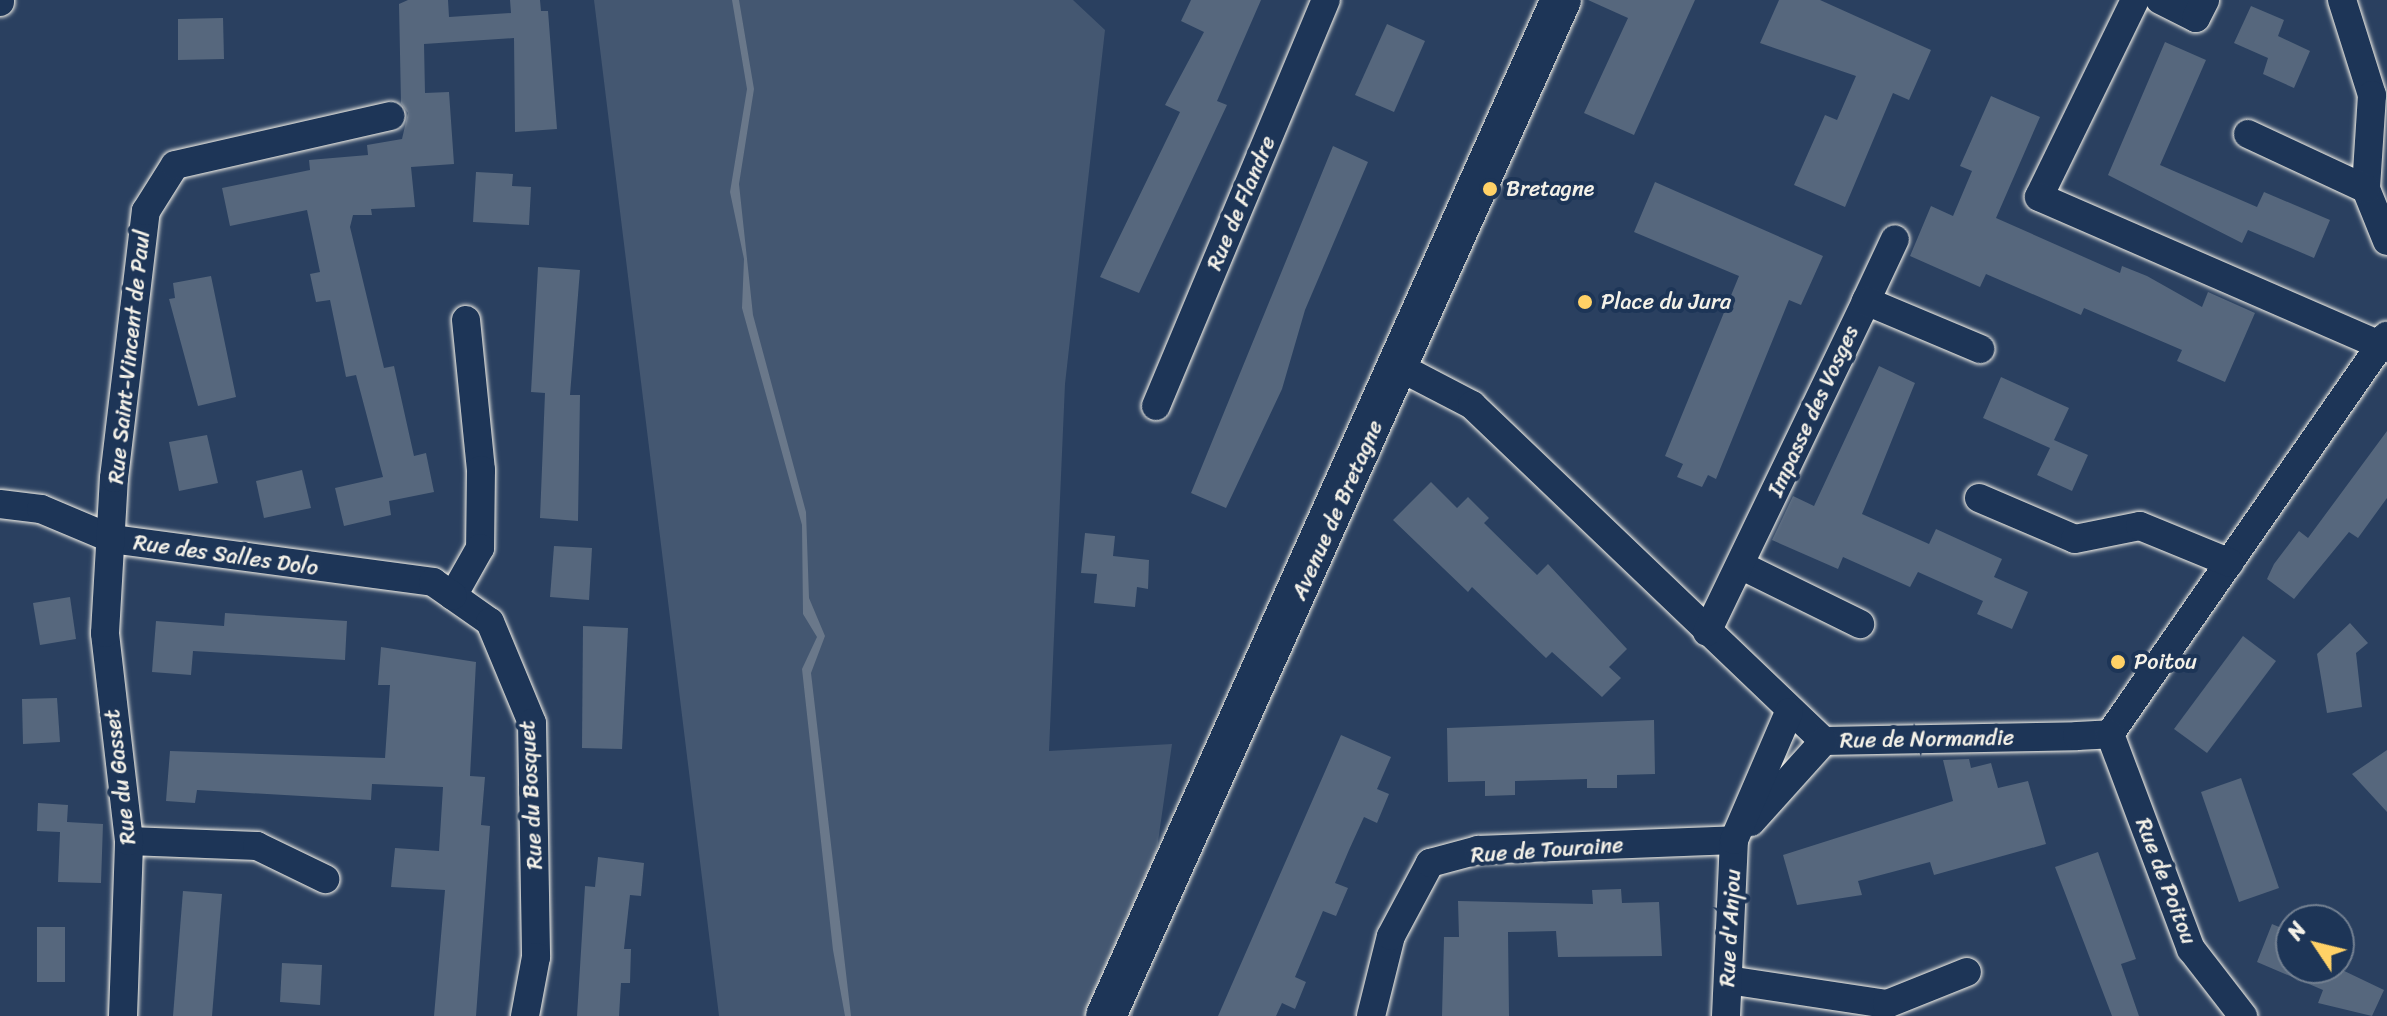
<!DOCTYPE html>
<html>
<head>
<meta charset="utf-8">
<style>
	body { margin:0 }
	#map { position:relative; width:2387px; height:1016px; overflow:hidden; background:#2a4060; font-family:Sriracha,sans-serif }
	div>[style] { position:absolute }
	.green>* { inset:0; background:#445771 }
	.water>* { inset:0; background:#6a788a }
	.building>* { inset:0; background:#56677d }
	.roads { filter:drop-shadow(0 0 2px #f4f1e8) drop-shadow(0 0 2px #f4f1e8) }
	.street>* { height:28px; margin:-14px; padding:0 14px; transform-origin:14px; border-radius:14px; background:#1d3557 }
	.secondary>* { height:40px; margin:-20px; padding:0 20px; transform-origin:20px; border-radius:20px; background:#1d3557 }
	.dots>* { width:22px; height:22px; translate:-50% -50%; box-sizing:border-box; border:4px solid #1d3557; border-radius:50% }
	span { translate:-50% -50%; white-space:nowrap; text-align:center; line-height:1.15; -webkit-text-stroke:8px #1d3557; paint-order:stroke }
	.poi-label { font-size:22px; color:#f4f1e8 }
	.left { translate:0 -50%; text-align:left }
	.street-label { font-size:22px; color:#f4f1e8 }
	.north { position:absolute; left:2275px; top:904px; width:80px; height:80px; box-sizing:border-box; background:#1d3557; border:2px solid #738091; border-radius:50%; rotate:305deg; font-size:22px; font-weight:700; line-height:32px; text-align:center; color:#f4f1e8 }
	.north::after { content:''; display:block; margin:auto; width:28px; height:36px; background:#ffd166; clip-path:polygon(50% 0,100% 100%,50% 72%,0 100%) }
</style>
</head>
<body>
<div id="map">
	<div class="green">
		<div style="clip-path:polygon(594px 0,1073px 0,1105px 30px,1065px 384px,1049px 751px,1172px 744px,1133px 1016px,719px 1016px)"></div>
	</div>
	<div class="water">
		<div style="clip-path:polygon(732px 0,739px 0,754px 89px,739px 184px,753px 315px,806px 512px,809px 598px,825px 636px,811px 673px,851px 1016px,845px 1016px,833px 950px,802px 669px,817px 637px,803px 614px,802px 525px,742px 308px,744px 259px,730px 192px,747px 89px)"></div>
	</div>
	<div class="building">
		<div style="clip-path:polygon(408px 0,448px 0,449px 17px,511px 13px,510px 0,540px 0,541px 11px,548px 11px,557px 129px,515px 132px,514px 38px,424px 44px,425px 93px,449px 92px,454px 164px,411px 167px,415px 207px,371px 209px,372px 215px,353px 215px,350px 227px,384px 368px,394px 366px,414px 456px,426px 453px,434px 492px,389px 501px,391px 515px,344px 526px,335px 488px,383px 477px,356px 375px,346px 377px,330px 300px,316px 302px,310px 274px,320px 272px,307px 210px,230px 226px,222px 188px,310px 170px,309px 160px,368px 155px,367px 145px,402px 139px,408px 113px,401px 103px,399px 4px)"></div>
		<div style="clip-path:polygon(1191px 0,1261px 0,1217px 101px,1227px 105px,1139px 293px,1100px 277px,1180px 112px,1165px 105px,1204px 32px,1181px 21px)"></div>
		<div style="clip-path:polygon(1588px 0,1695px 0,1634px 135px,1584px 113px,1628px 18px)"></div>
		<div style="clip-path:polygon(1779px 0,1820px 0,1931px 50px,1909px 100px,1893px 93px,1845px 207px,1794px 185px,1825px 115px,1837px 120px,1856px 76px,1760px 43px)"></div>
		<div style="clip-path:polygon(2251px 6px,2284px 20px,2278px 36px,2310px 51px,2294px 88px,2263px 74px,2268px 58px,2234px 43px)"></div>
		<div style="clip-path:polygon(223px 18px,224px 59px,178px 60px,178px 19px)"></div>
		<div style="clip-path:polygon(1387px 24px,1425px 41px,1394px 112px,1355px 95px)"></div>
		<div style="clip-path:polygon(2165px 42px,2206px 60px,2160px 165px,2257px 207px,2264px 192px,2330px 220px,2314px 258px,2248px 230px,2242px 243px,2108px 175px)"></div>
		<div style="clip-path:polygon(1991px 96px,2040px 117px,1996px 218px,2120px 273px,2122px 266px,2147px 276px,2202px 307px,2208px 292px,2255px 313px,2225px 382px,2177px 361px,2182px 350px,2084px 308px,2081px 315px,1986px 274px,1980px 287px,1910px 256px,1931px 206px,1953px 216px,1972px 171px,1960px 166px)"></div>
		<div style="clip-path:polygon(1333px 146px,1368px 162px,1305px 310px,1282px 389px,1226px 508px,1191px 493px)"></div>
		<div style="clip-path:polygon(476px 172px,513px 174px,512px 186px,531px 187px,529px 225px,473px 222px)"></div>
		<div style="clip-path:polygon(1655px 182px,1823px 256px,1801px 305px,1789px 300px,1716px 479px,1708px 475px,1702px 487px,1677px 477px,1683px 464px,1665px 456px,1739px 276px,1634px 232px)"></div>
		<div style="clip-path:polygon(538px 267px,580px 270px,570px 395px,580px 395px,578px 521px,540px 518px,545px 393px,531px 392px)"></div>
		<div style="clip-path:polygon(211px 276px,236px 397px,198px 406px,169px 299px,175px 298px,173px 283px)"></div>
		<div style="clip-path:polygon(1879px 366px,1915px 383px,1862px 514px,1929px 544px,1936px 529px,2002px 559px,1994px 577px,2028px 592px,2012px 629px,1977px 614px,1983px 601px,1918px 572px,1910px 587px,1843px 557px,1838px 569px,1772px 540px,1793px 496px,1814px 506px)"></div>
		<div style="clip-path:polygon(2001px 377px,2069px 408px,2054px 440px,2088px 455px,2072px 491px,2037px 475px,2050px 448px,1983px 418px)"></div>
		<div style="clip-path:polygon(2387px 431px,2387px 498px,2358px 538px,2349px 532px,2294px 599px,2267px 579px,2274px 564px,2299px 531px,2308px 538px)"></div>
		<div style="clip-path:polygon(207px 435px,218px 483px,179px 491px,169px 442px)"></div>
		<div style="clip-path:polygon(302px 470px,311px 508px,264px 518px,256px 481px)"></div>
		<div style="clip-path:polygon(1431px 482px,1457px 508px,1468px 497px,1489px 518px,1484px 523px,1537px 575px,1548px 564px,1627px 649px,1609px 667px,1621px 678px,1602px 697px,1552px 652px,1546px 658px,1472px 587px,1468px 592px,1393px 520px)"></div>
		<div style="clip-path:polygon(1085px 533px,1115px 536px,1113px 556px,1149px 560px,1148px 589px,1137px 587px,1135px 607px,1094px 603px,1097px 574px,1081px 573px)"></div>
		<div style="clip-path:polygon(554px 546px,592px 548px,589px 600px,550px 597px)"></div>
		<div style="clip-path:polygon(70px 597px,76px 639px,40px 645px,33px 603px)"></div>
		<div style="clip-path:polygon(225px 613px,347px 621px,345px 660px,193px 651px,191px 675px,152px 672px,156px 621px,224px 626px)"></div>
		<div style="clip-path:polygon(2350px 623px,2368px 643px,2356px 653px,2362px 707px,2327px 713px,2317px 654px)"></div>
		<div style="clip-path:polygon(583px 626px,628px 628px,622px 749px,582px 748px)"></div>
		<div style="clip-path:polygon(2243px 636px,2276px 661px,2207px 753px,2174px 729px)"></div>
		<div style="clip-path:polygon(381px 647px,476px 662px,470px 776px,485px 777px,481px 825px,490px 826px,476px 1016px,434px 1016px,445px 890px,391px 887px,395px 848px,439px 851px,443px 787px,372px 784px,371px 800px,197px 790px,195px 803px,166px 801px,170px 751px,385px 758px,390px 685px,378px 685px)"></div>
		<div style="clip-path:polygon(57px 698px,60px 742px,23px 744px,22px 699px)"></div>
		<div style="clip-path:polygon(1654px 720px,1655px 774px,1617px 775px,1617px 788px,1587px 788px,1587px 779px,1515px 781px,1515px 795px,1485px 796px,1485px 781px,1448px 782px,1447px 728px)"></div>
		<div style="clip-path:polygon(1341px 735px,1391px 757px,1377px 789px,1389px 794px,1377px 823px,1364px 817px,1349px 850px,1335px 883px,1348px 888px,1336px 916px,1323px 911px,1295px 977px,1306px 982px,1295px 1009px,1282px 1003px,1276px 1016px,1218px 1016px)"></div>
		<div style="clip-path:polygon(2387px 750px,2387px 812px,2352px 774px)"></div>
		<div style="clip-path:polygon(1969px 759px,1971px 768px,1991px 763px,1998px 788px,2028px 781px,2046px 844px,1934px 875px,1930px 862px,1858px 881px,1862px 895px,1797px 905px,1783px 855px,1953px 801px,1943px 760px)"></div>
		<div style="clip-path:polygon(2241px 778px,2279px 888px,2239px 902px,2201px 792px)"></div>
		<div style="clip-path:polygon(38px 803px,68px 805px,67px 822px,103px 824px,101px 883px,58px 882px,60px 832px,37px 831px)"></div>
		<div style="clip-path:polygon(2098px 852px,2136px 959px,2121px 964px,2139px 1016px,2112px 1016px,2055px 867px)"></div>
		<div style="clip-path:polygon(598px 857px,644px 863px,641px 896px,630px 895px,624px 949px,631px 949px,630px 983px,621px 983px,619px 1016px,577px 1016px,585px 886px,595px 887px)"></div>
		<div style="clip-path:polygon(1621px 889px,1622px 903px,1659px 902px,1662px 956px,1558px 957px,1556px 931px,1508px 932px,1509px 1016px,1442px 1016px,1444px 937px,1459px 937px,1458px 901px,1593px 904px,1592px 890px)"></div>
		<div style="clip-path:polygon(183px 891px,222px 894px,212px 1016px,173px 1016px)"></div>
		<div style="clip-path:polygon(2272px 924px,2291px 932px,2291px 968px,2338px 968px,2384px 990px,2372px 1016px,2318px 1003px,2323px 990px,2257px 962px)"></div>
		<div style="clip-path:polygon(37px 927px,65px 927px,65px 982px,37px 982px)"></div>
		<div style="clip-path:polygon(282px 963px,322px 965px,320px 1005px,280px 1002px)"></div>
	</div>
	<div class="roads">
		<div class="street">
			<div style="left:2135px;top:0;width:219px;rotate:116deg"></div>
			<div style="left:2039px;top:197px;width:379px;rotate:23.5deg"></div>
			<div style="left:2160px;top:0;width:40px;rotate:26.6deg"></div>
			<div style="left:2196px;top:18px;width:20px;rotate:-63deg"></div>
			<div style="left:2342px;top:0;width:100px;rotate:72.5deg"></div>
			<div style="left:2372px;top:95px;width:94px;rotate:93.7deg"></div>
			<div style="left:2366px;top:189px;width:56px;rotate:68deg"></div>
			<div style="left:0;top:2px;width:2px;rotate:-90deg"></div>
			<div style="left:2248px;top:134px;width:130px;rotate:25deg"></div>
			<div style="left:1866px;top:301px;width:68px;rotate:-64.9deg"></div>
			<div style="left:466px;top:320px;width:151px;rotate:84.3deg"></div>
			<div style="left:481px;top:470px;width:78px;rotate:90.7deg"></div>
			<div style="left:480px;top:548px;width:55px;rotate:119.4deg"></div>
			<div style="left:453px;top:596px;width:45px;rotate:35.1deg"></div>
			<div style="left:490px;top:622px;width:109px;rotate:67.4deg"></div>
			<div style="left:532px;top:723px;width:234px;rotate:89deg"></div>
			<div style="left:536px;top:957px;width:60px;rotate:100.6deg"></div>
			<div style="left:1401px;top:368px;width:80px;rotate:27.5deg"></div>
			<div style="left:1472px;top:405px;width:487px;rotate:43.7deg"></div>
			<div style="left:1824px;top:741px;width:253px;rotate:-1.1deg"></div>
			<div style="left:2077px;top:736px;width:33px;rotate:-3deg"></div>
			<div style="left:2110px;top:734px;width:485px;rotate:-55.2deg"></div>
			<div style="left:1156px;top:406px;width:440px;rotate:-67.3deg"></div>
			<div style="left:1979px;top:498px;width:104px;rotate:23.1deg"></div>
			<div style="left:2075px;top:539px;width:66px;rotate:-11.3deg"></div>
			<div style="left:2140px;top:526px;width:97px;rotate:22.3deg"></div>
			<div style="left:0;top:504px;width:41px;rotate:7deg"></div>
			<div style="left:41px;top:509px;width:77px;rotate:22.9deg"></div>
			<div style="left:112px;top:539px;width:324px;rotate:7.6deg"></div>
			<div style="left:433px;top:582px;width:24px;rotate:35deg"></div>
			<div style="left:1740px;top:565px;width:134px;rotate:26.2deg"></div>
			<div style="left:1707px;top:632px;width:367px;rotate:-64.3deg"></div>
			<div style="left:1866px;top:301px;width:124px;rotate:22.8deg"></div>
			<div style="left:2110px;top:734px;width:230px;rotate:69.4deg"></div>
			<div style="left:2191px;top:949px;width:85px;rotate:52.2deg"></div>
			<div style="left:1751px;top:822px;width:109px;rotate:-48deg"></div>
			<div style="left:129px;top:841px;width:128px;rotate:2.2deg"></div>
			<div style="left:257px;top:846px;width:76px;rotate:25.9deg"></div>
			<div style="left:1728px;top:980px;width:161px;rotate:8.6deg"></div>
			<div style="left:1887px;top:1004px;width:86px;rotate:-21.8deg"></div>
			<div style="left:123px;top:1016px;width:175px;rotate:-88deg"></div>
			<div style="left:129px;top:841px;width:209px;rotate:-96.6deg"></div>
			<div style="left:105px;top:633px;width:155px;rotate:-86.7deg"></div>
			<div style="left:114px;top:478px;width:269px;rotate:-83.2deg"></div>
			<div style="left:146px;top:211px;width:54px;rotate:-57.8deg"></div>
			<div style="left:175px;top:165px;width:221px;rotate:-12.8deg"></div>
			<div style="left:1371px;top:1016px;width:82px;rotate:-76deg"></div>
			<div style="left:1391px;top:936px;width:83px;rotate:-61.9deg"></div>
			<div style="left:1430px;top:863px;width:50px;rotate:-15.2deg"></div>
			<div style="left:1478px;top:850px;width:256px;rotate:-2.2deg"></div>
			<div style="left:1726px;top:1016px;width:176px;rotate:-87.4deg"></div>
			<div style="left:1734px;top:840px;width:139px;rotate:-66.7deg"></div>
		</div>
		<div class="secondary">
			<div style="left:1106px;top:1016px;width:1113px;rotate:-65.88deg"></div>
		</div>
	</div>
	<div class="dots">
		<div style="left:1490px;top:189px;background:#ffd166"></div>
		<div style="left:1585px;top:302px;background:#ffd166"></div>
		<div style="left:2118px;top:662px;background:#ffd166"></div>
	</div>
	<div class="poi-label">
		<span class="left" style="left:1506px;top:189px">Bretagne</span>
		<span class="left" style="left:1601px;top:302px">Place du Jura</span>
		<span class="left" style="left:2134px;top:662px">Poitou</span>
	</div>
	<div class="street-label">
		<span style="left:1241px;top:203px;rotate:-67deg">Rue de Flandre</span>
		<span style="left:129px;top:357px;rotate:-84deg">Rue Saint-Vincent de Paul</span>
		<span style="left:1813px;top:411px;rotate:-65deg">Impasse des Vosges</span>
		<span style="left:1337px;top:510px;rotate:-66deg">Avenue de Bretagne</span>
		<span style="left:226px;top:555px;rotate:8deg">Rue des Salles Dolo</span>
		<span style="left:1927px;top:739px;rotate:-1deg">Rue de Normandie</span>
		<span style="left:120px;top:777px;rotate:-97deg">Rue du Gasset</span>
		<span style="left:531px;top:795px;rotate:-93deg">Rue du Bosquet</span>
		<span style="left:1547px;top:850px;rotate:-4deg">Rue de Touraine</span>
		<span style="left:2166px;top:881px;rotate:69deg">Rue de Poitou</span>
		<span style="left:1730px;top:928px;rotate:-87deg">Rue d'Anjou</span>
	</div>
	<div class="north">N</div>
</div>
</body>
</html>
